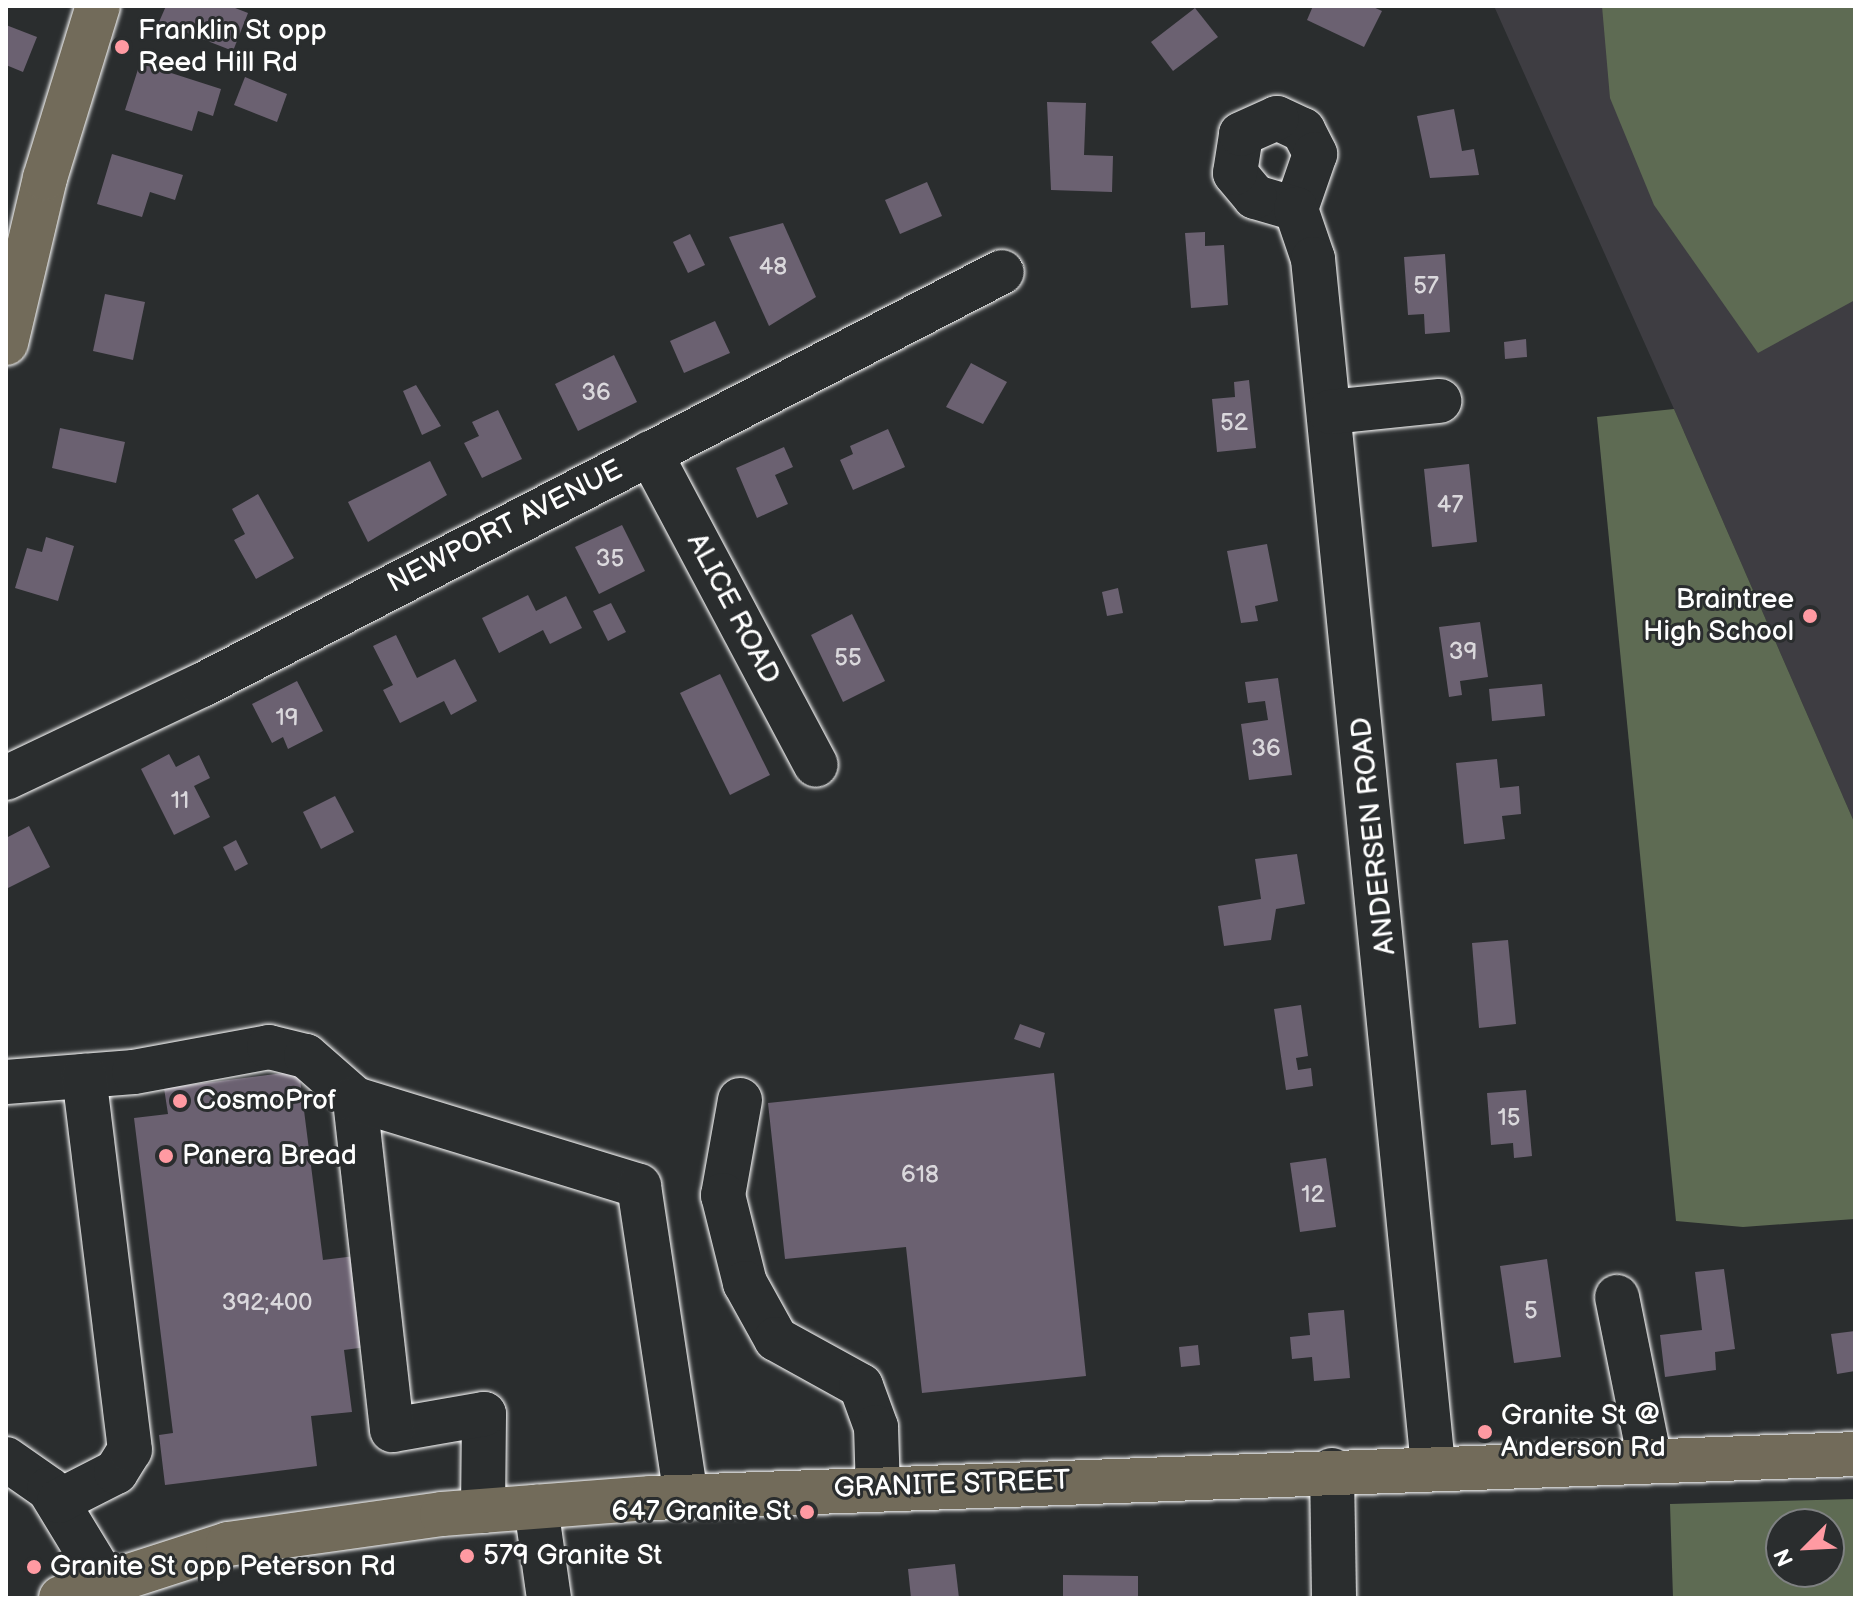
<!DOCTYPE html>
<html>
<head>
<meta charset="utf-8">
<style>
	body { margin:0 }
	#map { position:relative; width:1861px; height:1604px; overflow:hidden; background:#2a2d2e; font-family:"Balsamiq Sans",sans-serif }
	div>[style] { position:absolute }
	.built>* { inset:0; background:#3e3d42 }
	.green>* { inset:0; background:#5e6b53 }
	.building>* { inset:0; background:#6b6171 }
	.roads { filter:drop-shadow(0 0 2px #fff) drop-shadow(0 0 2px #fff) }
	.minor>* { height:44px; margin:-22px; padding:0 22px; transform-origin:22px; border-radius:22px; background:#2a2d2e }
	.major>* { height:44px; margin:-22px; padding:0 22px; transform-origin:22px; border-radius:22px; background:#726b5a }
	.dots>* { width:22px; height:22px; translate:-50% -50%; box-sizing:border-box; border:4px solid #2a2d2e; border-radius:50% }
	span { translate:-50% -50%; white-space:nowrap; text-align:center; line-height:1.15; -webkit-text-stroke:6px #2a2d2e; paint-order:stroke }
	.number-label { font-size:24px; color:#dad8dc }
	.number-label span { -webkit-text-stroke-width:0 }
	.poi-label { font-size:28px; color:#fff }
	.left { translate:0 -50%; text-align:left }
	.right { translate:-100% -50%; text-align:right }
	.street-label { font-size:28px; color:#fff }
	.frame { position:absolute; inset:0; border:8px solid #fff; pointer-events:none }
	.north { position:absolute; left:1765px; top:1508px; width:80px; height:80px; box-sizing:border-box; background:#2a2d2e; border:2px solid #7f8182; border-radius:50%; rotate:246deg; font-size:22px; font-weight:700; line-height:32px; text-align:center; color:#fff }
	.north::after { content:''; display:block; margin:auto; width:28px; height:36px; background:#ff9aa2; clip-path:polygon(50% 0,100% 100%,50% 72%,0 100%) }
</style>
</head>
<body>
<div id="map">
	<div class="built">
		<div style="clip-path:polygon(1494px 6px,1855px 6px,1855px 824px,1674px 409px)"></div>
	</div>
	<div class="green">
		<div style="clip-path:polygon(1602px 6px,1855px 6px,1855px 300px,1758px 353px,1654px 205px,1610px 98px)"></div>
		<div style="clip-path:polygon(1674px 409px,1855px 824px,1855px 1219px,1743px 1227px,1676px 1221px,1597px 417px)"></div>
		<div style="clip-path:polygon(evenodd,1855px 1499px,1855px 1598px,1673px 1598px,1670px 1504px,1855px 1499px,1781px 1524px,1829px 1524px,1829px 1572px,1781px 1572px,1781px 1524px)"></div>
	</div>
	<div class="building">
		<div style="clip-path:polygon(166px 6px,230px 6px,248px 13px,233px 51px,159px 22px)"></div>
		<div style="clip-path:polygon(1313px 6px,1371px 6px,1382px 11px,1364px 47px,1307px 20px)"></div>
		<div style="clip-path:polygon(1195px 8px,1218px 37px,1173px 71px,1151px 42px)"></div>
		<div style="clip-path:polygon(6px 25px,37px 37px,23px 72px,6px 65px)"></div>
		<div style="clip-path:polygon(140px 63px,221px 89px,213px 116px,198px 111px,192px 131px,125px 110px)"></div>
		<div style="clip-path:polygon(245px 77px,287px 94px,277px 122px,234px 105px)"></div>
		<div style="clip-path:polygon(1047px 102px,1086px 103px,1084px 155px,1113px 156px,1112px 192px,1051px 190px)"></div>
		<div style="clip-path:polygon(1454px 109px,1462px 151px,1474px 149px,1479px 175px,1430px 178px,1417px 116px)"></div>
		<div style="clip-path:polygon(112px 154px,183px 175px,175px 200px,150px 192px,142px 217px,97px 204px)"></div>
		<div style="clip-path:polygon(927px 182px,942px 216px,900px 234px,885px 200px)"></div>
		<div style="clip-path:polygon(783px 223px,816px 297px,769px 326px,729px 237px)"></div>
		<div style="clip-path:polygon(1205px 232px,1205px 246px,1224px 245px,1228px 305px,1191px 308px,1185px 233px)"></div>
		<div style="clip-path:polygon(690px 234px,705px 265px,688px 273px,673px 242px)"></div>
		<div style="clip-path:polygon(1445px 254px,1450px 332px,1425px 334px,1424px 314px,1408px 315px,1404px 257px)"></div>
		<div style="clip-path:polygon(105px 294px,145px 302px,133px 360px,93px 351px)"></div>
		<div style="clip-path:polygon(715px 321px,730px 353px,684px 373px,670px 341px)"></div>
		<div style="clip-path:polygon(1526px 339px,1527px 357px,1505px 359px,1504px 342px)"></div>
		<div style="clip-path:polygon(614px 355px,637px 402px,578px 431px,555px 384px)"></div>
		<div style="clip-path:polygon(971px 363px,1007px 382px,983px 424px,946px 407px)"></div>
		<div style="clip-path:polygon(1249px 380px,1256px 448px,1217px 452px,1212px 399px,1235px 397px,1234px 382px)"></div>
		<div style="clip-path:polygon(416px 385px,441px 426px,422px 435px,403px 391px)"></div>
		<div style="clip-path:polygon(498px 410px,522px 459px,482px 478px,464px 443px,479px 436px,472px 422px)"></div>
		<div style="clip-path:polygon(60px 428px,125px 442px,116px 483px,52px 468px)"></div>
		<div style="clip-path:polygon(888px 429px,905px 467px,853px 490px,840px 460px,853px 454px,850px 446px)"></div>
		<div style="clip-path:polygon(784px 447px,793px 467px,775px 475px,788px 504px,757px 518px,736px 468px)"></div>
		<div style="clip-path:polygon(430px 461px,447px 495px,368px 542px,348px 502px)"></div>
		<div style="clip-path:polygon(1469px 464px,1477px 542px,1432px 547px,1424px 469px)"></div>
		<div style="clip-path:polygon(258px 494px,294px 558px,256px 579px,234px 540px,245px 534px,232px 509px)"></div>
		<div style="clip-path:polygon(622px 525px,645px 571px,599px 594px,575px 547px)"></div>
		<div style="clip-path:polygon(46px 537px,74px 546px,58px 601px,15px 588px,27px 548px,42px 552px)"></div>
		<div style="clip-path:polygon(1267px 544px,1278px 601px,1255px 606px,1258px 621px,1241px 623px,1227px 551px)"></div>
		<div style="clip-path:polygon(1118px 588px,1123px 613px,1107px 616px,1102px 592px)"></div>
		<div style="clip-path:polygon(528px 595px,536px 611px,566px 596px,582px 628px,550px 644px,543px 630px,499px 653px,482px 618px)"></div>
		<div style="clip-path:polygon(611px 603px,626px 632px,608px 641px,593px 611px)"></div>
		<div style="clip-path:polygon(852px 614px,885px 681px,843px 702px,811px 635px)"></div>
		<div style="clip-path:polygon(1480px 622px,1488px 677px,1460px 681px,1462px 695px,1449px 697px,1439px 627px)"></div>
		<div style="clip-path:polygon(396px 635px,417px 678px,455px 659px,477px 701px,451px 715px,444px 701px,400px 723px,383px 690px,393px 685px,373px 646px)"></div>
		<div style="clip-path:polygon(720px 674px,770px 775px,730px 795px,680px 693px)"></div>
		<div style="clip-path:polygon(1278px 678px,1292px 775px,1249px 780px,1241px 724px,1268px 720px,1265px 701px,1248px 703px,1245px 682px)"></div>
		<div style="clip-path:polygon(297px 681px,323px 731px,288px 749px,283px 737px,272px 743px,252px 704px)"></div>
		<div style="clip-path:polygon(1542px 684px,1545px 716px,1492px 721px,1489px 689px)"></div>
		<div style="clip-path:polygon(169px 754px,176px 767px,199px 755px,210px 778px,194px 786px,210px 817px,174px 835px,141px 769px)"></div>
		<div style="clip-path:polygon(1497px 759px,1500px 788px,1519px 786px,1521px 814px,1502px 816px,1505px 839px,1464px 844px,1456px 763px)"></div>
		<div style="clip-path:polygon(335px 796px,354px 832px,321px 849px,303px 812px)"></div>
		<div style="clip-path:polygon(29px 826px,50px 867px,6px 889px,6px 838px)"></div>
		<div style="clip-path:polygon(236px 840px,248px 864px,235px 871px,223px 847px)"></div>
		<div style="clip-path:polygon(1297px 854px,1305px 904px,1276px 909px,1271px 940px,1224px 946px,1218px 906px,1261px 899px,1255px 859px)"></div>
		<div style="clip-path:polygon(1508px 940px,1516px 1024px,1479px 1028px,1472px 943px)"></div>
		<div style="clip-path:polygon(1301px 1005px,1308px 1056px,1296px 1058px,1298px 1070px,1311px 1068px,1313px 1086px,1286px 1090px,1274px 1009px)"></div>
		<div style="clip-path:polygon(1020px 1024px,1045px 1033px,1040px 1048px,1014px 1039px)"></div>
		<div style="clip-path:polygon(299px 1071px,323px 1260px,371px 1254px,382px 1345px,344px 1350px,352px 1412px,311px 1416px,317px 1466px,165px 1485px,159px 1435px,173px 1433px,134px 1118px,168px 1114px,164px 1088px)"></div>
		<div style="clip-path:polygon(1054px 1073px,1086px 1376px,922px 1393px,906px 1247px,785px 1259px,768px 1103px)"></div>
		<div style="clip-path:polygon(1526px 1090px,1532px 1156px,1514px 1158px,1513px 1143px,1491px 1145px,1487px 1093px)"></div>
		<div style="clip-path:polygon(1326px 1158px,1336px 1227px,1300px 1232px,1290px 1163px)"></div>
		<div style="clip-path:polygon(1547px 1259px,1561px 1357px,1514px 1363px,1500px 1266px)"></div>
		<div style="clip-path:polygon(1724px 1269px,1735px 1349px,1715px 1352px,1716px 1370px,1665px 1377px,1660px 1335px,1702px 1330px,1695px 1272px)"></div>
		<div style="clip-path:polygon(1344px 1310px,1350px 1378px,1314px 1381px,1312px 1357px,1292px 1359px,1290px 1337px,1310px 1335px,1308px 1313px)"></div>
		<div style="clip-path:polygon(1855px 1331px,1855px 1371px,1837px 1374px,1831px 1334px)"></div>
		<div style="clip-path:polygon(1198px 1345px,1200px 1365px,1181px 1367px,1179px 1347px)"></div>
		<div style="clip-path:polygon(955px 1564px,959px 1598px,911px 1598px,908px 1569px)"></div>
		<div style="clip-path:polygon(1063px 1575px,1138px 1576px,1138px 1598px,1063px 1598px)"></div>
	</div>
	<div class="roads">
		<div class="minor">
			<div style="left:1277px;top:118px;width:29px;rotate:25deg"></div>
			<div style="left:1303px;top:130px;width:27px;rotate:63deg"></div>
			<div style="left:1315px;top:154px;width:58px;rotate:109.1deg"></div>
			<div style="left:1296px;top:209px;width:43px;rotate:-163.7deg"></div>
			<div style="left:1255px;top:197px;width:31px;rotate:-130deg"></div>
			<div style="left:1235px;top:173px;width:39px;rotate:-81deg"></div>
			<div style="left:1241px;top:134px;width:39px;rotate:-24deg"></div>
			<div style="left:1296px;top:209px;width:53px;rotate:71.2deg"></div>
			<div style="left:1313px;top:259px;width:1213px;rotate:84.32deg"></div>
			<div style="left:1330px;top:412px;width:110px;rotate:-5.8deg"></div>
			<div style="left:650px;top:453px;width:353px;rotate:62deg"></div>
			<div style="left:6px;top:778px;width:217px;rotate:-25.4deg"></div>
			<div style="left:202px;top:685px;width:900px;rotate:-27.31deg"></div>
			<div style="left:6px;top:1082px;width:128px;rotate:-4.5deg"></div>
			<div style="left:134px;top:1072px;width:137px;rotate:-10.5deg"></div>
			<div style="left:269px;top:1047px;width:38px;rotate:14deg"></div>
			<div style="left:306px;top:1056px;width:65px;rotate:41.3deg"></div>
			<div style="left:740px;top:1100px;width:97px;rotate:100.1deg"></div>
			<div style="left:723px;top:1195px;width:91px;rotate:76deg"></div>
			<div style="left:745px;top:1283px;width:64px;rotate:61deg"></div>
			<div style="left:776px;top:1339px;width:97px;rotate:28.9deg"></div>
			<div style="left:861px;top:1386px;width:44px;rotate:69.9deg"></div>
			<div style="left:876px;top:1427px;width:62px;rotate:88.2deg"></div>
			<div style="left:1617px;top:1297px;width:166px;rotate:78.6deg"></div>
			<div style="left:6px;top:1459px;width:52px;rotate:34.9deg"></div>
			<div style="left:49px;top:1489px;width:108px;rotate:58.7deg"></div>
			<div style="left:1332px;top:1470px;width:128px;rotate:89.1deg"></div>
			<div style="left:59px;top:1501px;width:64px;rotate:-27deg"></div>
			<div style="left:116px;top:1472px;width:26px;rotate:-58deg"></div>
			<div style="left:130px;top:1450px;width:377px;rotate:-97deg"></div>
			<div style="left:536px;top:1507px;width:92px;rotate:81.9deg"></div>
			<div style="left:483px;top:1511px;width:97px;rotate:-89.4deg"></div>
			<div style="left:484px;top:1414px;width:93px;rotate:170.1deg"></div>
			<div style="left:392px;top:1430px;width:333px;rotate:-96.4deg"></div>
			<div style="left:355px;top:1099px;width:297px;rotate:17deg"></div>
			<div style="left:639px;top:1186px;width:315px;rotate:81.4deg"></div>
		</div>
		<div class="major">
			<div style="left:6px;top:343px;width:170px;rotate:-76.7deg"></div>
			<div style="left:45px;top:178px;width:180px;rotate:-72.9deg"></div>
			<div style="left:61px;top:1598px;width:176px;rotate:-17.9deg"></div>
			<div style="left:228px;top:1544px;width:216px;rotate:-8deg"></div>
			<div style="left:442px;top:1514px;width:210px;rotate:-4.4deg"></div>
			<div style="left:651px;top:1498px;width:1205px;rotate:-2.09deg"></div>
		</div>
	</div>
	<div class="dots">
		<div style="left:122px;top:47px;background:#ff9aa2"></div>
		<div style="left:1810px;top:616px;background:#ff9aa2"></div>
		<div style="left:180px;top:1101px;background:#ff9aa2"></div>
		<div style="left:166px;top:1156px;background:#ff9aa2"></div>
		<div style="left:1485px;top:1432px;background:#ff9aa2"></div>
		<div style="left:807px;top:1512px;background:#ff9aa2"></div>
		<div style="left:467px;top:1556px;background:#ff9aa2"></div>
		<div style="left:34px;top:1567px;background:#ff9aa2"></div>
	</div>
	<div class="number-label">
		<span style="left:773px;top:267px">48</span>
		<span style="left:1426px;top:286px">57</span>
		<span style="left:596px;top:393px">36</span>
		<span style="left:1234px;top:423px">52</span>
		<span style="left:1450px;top:505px">47</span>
		<span style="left:610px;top:559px">35</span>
		<span style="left:1463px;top:652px">39</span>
		<span style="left:848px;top:658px">55</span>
		<span style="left:287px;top:718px">19</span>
		<span style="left:1266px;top:749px">36</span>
		<span style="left:180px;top:801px">11</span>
		<span style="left:1509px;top:1118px">15</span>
		<span style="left:920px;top:1175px">618</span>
		<span style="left:1313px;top:1195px">12</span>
		<span style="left:267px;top:1303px">392;400</span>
		<span style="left:1531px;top:1311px">5</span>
	</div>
	<div class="poi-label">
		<span class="left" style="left:138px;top:47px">Franklin St opp<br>Reed Hill Rd</span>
		<span class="right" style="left:1794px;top:616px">Braintree<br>High School</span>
		<span class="left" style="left:196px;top:1101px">CosmoProf</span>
		<span class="left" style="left:182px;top:1156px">Panera Bread</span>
		<span class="left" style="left:1501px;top:1432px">Granite St @<br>Anderson Rd</span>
		<span class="right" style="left:791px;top:1512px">647 Granite St</span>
		<span class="left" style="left:483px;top:1556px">579 Granite St</span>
		<span class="left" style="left:50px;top:1567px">Granite St opp Peterson Rd</span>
	</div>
	<div class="street-label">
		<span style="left:505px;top:527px;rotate:-27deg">NEWPORT AVENUE</span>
		<span style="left:733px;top:609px;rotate:62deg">ALICE ROAD</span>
		<span style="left:1374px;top:836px;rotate:-96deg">ANDERSEN ROAD</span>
		<span style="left:952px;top:1485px;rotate:-2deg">GRANITE STREET</span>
	</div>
	<div class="frame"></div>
	<div class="north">N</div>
</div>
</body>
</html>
